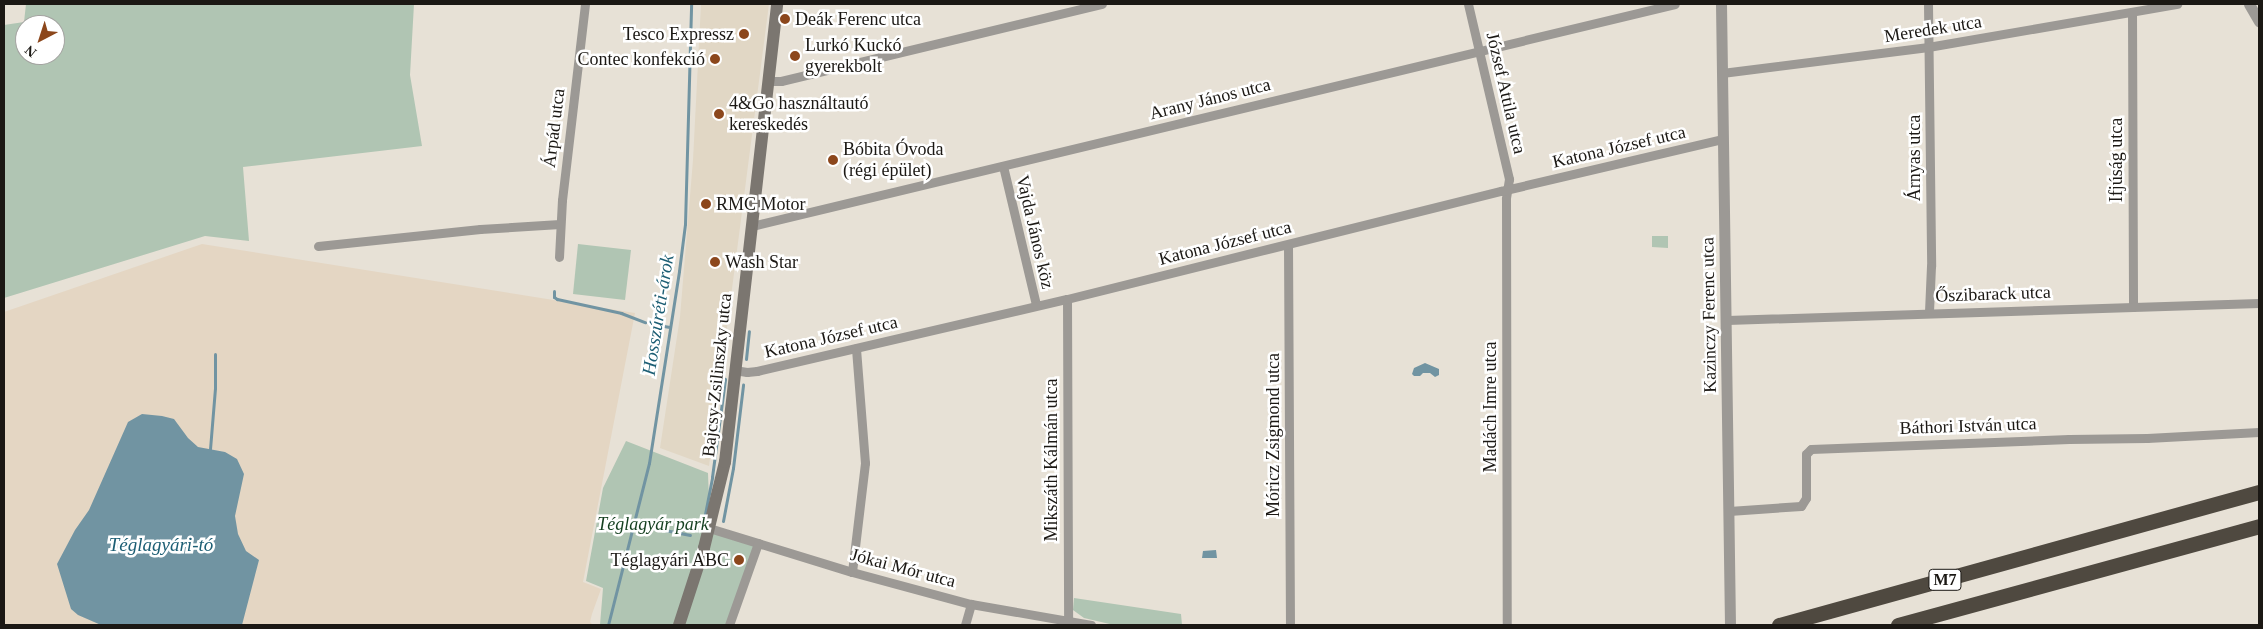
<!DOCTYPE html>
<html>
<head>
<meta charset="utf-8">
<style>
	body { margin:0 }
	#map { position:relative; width:2263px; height:629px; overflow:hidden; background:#e7e1d6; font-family:Georgia,serif }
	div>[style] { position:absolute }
	.built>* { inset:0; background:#e1d7c5 }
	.industrial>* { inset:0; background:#e4d6c3 }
	.green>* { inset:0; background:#b0c5b3 }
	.water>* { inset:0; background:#7194a2 }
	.stream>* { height:3px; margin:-1.5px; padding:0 1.5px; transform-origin:1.5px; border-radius:1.5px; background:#7194a2 }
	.minor>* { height:9px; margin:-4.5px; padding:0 4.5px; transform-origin:4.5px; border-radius:4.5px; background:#9c9995 }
	.tertiary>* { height:11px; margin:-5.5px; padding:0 5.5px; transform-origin:5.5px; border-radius:5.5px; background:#9c9995 }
	.secondary>* { height:12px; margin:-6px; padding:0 6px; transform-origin:6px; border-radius:6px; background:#7b7670 }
	.motorway>* { height:15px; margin:-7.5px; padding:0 7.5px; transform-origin:7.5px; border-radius:7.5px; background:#4f4940 }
	.dots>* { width:14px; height:14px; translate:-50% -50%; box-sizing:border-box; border:2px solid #fff; border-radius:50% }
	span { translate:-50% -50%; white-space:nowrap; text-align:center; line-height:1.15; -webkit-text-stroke:5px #fff; paint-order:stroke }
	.shield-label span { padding:1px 4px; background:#fff; border:1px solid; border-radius:4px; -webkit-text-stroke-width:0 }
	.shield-label { font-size:16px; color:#1b1814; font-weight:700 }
	.poi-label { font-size:18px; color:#1b1814 }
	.left { translate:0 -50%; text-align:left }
	.right { translate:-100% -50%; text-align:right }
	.street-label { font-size:18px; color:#1b1814 }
	.park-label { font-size:18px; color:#143f1f; font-style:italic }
	.water-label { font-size:19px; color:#1c5e74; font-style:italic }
	.frame { position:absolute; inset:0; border:5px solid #1b1814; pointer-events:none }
	.north { position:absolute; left:15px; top:15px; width:50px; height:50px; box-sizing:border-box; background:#fff; border:1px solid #a4a3a1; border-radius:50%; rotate:220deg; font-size:14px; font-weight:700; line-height:20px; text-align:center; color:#1b1814 }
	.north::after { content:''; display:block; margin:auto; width:18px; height:22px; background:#8c471c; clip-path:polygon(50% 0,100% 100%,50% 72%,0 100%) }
</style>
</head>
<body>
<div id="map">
	<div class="built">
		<div style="clip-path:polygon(701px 4px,769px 4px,709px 466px,660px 448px,680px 317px,693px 160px)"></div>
	</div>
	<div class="industrial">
		<div style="clip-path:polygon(202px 244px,635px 313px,583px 582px,601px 589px,592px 614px,590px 622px,593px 625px,4px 625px,4px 312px)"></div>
	</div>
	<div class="green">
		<div style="clip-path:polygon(evenodd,26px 4px,414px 4px,410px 75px,422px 146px,243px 167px,249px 241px,205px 236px,4px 298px,4px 25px,24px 22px,26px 4px,25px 25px,55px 25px,55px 55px,25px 55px,25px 25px)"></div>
		<div style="clip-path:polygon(1652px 236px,1668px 236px,1668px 248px,1652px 247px)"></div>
		<div style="clip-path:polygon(578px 244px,631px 250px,625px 300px,573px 294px)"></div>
		<div style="clip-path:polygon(626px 441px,708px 473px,710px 528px,758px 543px,729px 625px,600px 625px,603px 588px,586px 581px,603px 488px)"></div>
		<div style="clip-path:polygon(1074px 598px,1181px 614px,1182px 625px,1114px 625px,1084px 618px,1073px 610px)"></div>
	</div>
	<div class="water">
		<div style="clip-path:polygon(1425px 363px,1439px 369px,1439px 375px,1435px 377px,1430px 373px,1423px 373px,1420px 376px,1414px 376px,1412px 374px,1414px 368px)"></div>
		<div style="clip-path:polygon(142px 414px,162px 416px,174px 419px,188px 438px,198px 447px,225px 452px,237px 459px,244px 474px,235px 516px,238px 534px,246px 551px,259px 560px,242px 625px,101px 625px,78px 615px,71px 609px,57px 564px,75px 530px,89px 510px,128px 422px)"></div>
		<div style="clip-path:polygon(1216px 550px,1217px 558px,1202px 558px,1203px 551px)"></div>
	</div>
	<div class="stream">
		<div style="left:554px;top:291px;width:6px;rotate:90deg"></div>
		<div style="left:554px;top:297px;width:4px;rotate:34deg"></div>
		<div style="left:557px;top:299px;width:66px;rotate:12.3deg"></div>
		<div style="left:621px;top:313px;width:26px;rotate:21deg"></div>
		<div style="left:651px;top:324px;width:19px;rotate:9deg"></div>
		<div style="left:746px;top:359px;width:28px;rotate:-84deg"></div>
		<div style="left:210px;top:449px;width:61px;rotate:-85.3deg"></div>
		<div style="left:215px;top:388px;width:34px;rotate:-90deg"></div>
		<div style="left:705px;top:514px;width:38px;rotate:-79deg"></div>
		<div style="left:712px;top:477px;width:99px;rotate:-82.4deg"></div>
		<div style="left:723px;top:521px;width:54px;rotate:-79.3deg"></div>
		<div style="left:733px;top:468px;width:84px;rotate:-83.1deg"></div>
		<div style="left:634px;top:524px;width:57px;rotate:11.1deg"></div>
		<div style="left:608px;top:625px;width:167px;rotate:-75.8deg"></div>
		<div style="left:649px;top:463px;width:194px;rotate:-81.1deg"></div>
		<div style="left:679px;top:271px;width:47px;rotate:-82.7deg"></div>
		<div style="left:685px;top:224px;width:220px;rotate:-88.4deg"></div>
	</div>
	<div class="minor">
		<div style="left:1468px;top:4px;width:180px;rotate:76.8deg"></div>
		<div style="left:1509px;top:179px;width:20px;rotate:99deg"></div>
		<div style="left:1506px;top:199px;width:426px;rotate:89.9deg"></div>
		<div style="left:1928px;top:4px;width:262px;rotate:89.3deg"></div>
		<div style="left:1931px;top:266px;width:46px;rotate:92.5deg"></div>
		<div style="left:2132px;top:12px;width:295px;rotate:89.8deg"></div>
		<div style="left:1722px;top:73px;width:208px;rotate:-7.2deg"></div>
		<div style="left:1928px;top:47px;width:253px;rotate:-9.8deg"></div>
		<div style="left:768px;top:81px;width:13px"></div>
		<div style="left:781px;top:81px;width:330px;rotate:-13.5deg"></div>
		<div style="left:1003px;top:166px;width:143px;rotate:76.6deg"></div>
		<div style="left:752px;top:226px;width:949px;rotate:-13.52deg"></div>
		<div style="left:1288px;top:245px;width:380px;rotate:89.7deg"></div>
		<div style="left:318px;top:246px;width:163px;rotate:-6deg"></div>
		<div style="left:480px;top:229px;width:80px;rotate:-3.6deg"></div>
		<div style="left:559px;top:257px;width:57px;rotate:-87deg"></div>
		<div style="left:562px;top:200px;width:197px;rotate:-83.3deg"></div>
		<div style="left:1067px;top:299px;width:321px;rotate:89.8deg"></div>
		<div style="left:1727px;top:320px;width:532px;rotate:-1.83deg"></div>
		<div style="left:734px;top:370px;width:13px;rotate:9deg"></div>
		<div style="left:747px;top:372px;width:10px;rotate:-6deg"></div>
		<div style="left:757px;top:371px;width:318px;rotate:-13.1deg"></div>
		<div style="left:1067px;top:299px;width:447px;rotate:-14deg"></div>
		<div style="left:1501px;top:191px;width:228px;rotate:-13.2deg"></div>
		<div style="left:1729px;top:511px;width:72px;rotate:-4deg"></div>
		<div style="left:1801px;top:506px;width:9px;rotate:-58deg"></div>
		<div style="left:1806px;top:498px;width:44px;rotate:-90deg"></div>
		<div style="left:1806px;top:454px;width:7px;rotate:-45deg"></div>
		<div style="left:1811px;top:449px;width:258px;rotate:-2.2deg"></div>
		<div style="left:2069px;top:439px;width:78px;rotate:-0.7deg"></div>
		<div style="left:2147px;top:438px;width:112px;rotate:-3.1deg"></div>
		<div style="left:709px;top:528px;width:150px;rotate:17.1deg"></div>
		<div style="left:852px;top:572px;width:123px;rotate:15.1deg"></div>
		<div style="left:971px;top:604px;width:122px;rotate:9.9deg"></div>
		<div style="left:852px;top:572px;width:110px;rotate:-83.2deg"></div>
		<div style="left:865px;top:463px;width:115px;rotate:-94.5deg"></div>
		<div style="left:729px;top:625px;width:87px;rotate:-70.5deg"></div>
		<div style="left:965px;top:625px;width:22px;rotate:-74deg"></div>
	</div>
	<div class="tertiary">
		<div style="left:1721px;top:4px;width:621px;rotate:89.17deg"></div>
		<div style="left:2249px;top:4px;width:20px;rotate:60deg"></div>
	</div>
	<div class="secondary">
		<div style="left:679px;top:625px;width:81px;rotate:-72deg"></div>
		<div style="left:704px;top:548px;width:89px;rotate:-76.3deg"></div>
		<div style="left:725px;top:462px;width:461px;rotate:-83.5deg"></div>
	</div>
	<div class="motorway">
		<div style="left:1779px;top:625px;width:498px;rotate:-15.5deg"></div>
		<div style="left:1898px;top:625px;width:374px;rotate:-15.3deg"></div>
	</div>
	<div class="dots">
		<div style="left:785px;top:19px;background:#8c471c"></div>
		<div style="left:744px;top:34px;background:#8c471c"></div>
		<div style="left:795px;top:56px;background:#8c471c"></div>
		<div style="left:715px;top:59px;background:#8c471c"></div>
		<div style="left:719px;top:114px;background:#8c471c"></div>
		<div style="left:833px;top:160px;background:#8c471c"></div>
		<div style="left:706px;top:204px;background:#8c471c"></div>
		<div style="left:715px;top:262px;background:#8c471c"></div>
		<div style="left:739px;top:560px;background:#8c471c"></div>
	</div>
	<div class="shield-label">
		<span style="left:1945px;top:580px">M7</span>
	</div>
	<div class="poi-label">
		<span class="left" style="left:795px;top:19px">Deák Ferenc utca</span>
		<span class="right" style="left:734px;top:34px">Tesco Expressz</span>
		<span class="left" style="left:805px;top:56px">Lurkó Kuckó<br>gyerekbolt</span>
		<span class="right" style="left:705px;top:59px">Contec konfekció</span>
		<span class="left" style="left:729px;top:114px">4&amp;Go használtautó<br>kereskedés</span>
		<span class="left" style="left:843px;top:160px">Bóbita Óvoda<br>(régi épület)</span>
		<span class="left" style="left:716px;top:204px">RMC Motor</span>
		<span class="left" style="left:725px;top:262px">Wash Star</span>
		<span class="right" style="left:729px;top:560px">Téglagyári ABC</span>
	</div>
	<div class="street-label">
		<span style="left:1933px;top:29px;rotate:-9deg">Meredek utca</span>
		<span style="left:1506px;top:93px;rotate:77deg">József Attila utca</span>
		<span style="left:1210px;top:99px;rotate:-14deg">Arany János utca</span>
		<span style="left:554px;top:128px;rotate:-83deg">Árpád utca</span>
		<span style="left:1619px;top:147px;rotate:-13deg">Katona József utca</span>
		<span style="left:1914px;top:158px;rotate:-90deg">Árnyas utca</span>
		<span style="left:2116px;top:160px;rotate:-90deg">Ifjúság utca</span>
		<span style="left:1035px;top:232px;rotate:77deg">Vajda János köz</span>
		<span style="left:1225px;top:243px;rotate:-14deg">Katona József utca</span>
		<span style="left:1993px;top:294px;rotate:-2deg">Őszibarack utca</span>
		<span style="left:1709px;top:315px;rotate:-91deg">Kazinczy Ferenc utca</span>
		<span style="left:831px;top:337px;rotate:-13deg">Katona József utca</span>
		<span style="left:717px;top:375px;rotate:-84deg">Bajcsy-Zsilinszky utca</span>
		<span style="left:1490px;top:407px;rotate:-90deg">Madách Imre utca</span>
		<span style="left:1968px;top:426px;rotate:-2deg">Báthori István utca</span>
		<span style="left:1273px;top:435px;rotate:-90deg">Móricz Zsigmond utca</span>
		<span style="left:1051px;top:460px;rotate:-90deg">Mikszáth Kálmán utca</span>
		<span style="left:903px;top:568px;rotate:15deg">Jókai Mór utca</span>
	</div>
	<div class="park-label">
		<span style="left:653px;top:524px">Téglagyár park</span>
	</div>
	<div class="water-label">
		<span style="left:658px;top:315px;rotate:-81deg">Hosszúréti-árok</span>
		<span style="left:161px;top:545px">Téglagyári-tó</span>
	</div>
	<div class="frame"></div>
	<div class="north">N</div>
</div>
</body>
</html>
